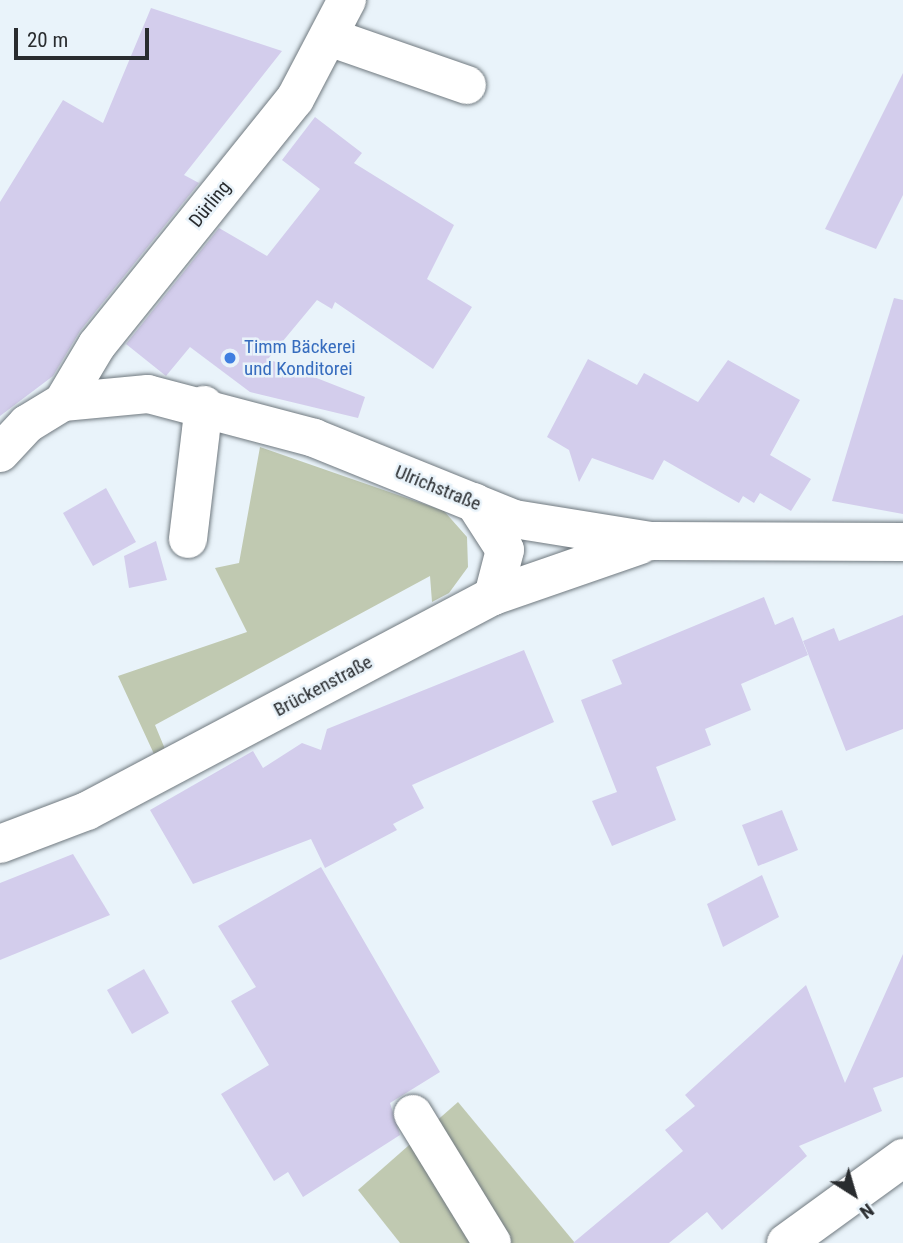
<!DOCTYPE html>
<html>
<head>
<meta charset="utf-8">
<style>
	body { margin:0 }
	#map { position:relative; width:903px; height:1243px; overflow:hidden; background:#e9f3fa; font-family:"Roboto Condensed",sans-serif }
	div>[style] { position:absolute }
	.green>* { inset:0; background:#c0c9b1 }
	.building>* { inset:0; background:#d3cdec }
	.roads { filter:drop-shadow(0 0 2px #70797f) drop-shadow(0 0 2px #70797f) }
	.minor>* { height:38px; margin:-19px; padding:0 19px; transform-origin:19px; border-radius:19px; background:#fff }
	.dots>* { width:19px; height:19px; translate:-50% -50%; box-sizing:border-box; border:4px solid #e9f3fa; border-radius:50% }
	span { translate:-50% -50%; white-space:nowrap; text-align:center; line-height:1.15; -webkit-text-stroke:5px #e9f3fa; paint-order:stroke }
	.street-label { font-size:19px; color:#292c2f }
	.shop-label { font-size:19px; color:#366cbe }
	.left { translate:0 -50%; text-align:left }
	.north { position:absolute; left:819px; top:1159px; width:70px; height:70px; -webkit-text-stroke:5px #e9f3fa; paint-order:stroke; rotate:143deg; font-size:19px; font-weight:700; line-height:28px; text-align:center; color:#292c2f }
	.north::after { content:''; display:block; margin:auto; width:24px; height:32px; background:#292c2f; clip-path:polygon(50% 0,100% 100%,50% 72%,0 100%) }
	.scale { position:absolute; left:14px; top:28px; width:135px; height:32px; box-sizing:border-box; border:4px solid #292c2f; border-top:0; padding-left:9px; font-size:21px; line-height:24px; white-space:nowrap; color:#292c2f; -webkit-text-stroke:5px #e9f3fa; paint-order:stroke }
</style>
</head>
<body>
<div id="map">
	<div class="green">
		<div style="clip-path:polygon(260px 447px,444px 511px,467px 537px,468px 567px,449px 593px,432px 602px,430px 576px,155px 725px,165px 749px,154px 754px,118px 676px,247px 632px,215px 568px,239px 563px)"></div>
		<div style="clip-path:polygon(458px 1102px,575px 1243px,400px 1243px,358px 1190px)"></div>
	</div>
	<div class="building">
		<div style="clip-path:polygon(151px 8px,282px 51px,184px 175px,199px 183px,80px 331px,53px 376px,0 416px,0 202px,63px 100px,103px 123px)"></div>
		<div style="clip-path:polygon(903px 73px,903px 195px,876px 249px,825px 229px)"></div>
		<div style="clip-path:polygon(315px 117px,362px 153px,354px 163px,454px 225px,427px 279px,472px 307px,433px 369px,335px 302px,332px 309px,317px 300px,268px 359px,365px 397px,358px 418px,250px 392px,190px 347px,166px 376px,126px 344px,219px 228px,267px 256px,320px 189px,282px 160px)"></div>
		<div style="clip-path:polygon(894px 298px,903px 300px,903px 514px,832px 501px)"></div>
		<div style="clip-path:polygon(588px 359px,637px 385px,644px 373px,698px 402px,728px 360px,800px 400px,770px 455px,811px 479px,791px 511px,760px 493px,754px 503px,743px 496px,739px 503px,664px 460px,653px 480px,592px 458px,579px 482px,569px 450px,547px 437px)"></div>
		<div style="clip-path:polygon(106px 488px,136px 542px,93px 566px,63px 513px)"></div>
		<div style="clip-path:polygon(156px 541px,167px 580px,129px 588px,124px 556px)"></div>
		<div style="clip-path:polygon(764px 597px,775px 625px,793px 617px,808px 655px,741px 684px,751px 710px,705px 729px,711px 745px,656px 767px,676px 820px,612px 846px,592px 801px,617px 792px,581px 700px,622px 684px,612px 660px)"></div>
		<div style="clip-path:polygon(903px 615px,903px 729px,846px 751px,803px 641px,834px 628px,839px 641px)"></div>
		<div style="clip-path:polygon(524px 650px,554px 722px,412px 785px,424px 808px,393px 824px,397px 830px,325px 868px,311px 839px,193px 884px,150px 810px,253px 751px,263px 768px,302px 743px,321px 750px,327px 729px)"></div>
		<div style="clip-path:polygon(782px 810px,798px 850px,758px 866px,742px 825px)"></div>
		<div style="clip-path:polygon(73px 854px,110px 915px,0 960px,0 883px)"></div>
		<div style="clip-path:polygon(321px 867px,440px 1072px,390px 1103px,400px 1135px,303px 1197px,288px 1172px,274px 1181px,221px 1094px,269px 1065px,231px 1001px,256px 987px,218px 926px)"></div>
		<div style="clip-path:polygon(762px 875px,779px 917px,723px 947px,707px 904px)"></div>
		<div style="clip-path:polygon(903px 954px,903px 1077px,873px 1088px,882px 1111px,799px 1146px,807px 1156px,722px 1230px,707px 1212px,669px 1243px,573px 1243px,683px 1151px,665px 1130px,695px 1106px,685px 1095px,806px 985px,845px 1083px)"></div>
		<div style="clip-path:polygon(144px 969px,169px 1013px,132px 1034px,107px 990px)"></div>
	</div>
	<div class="roads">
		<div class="minor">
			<div style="left:329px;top:37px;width:146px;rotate:19.2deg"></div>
			<div style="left:63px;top:402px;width:66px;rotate:-59.2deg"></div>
			<div style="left:97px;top:345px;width:316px;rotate:-51.2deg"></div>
			<div style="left:295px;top:99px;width:112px;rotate:-62.3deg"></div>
			<div style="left:0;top:453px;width:40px;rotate:-47deg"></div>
			<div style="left:27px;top:424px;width:42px;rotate:-31.4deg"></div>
			<div style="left:63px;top:402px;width:85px;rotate:-5.4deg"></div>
			<div style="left:148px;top:394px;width:172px;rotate:14.8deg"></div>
			<div style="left:314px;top:438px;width:216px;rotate:22deg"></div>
			<div style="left:514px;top:519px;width:140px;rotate:9.1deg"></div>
			<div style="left:652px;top:541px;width:251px;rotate:0.2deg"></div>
			<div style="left:474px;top:502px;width:57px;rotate:57.1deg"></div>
			<div style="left:505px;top:550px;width:48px;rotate:104.6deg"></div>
			<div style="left:188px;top:539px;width:135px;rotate:-83.2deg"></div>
			<div style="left:0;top:844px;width:93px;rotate:-20.8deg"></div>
			<div style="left:87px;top:811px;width:459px;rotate:-27.9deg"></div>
			<div style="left:493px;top:596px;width:156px;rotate:-19.1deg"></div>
			<div style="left:413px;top:1114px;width:151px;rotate:58.5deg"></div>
			<div style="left:786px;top:1243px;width:145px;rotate:-36deg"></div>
		</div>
	</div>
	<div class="dots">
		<div style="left:230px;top:358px;background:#3f7fe0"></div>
	</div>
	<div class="street-label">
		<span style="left:210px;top:204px;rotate:-51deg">Dürling</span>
		<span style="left:438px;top:488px;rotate:22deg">Ulrichstraße</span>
		<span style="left:323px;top:686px;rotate:-28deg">Brückenstraße</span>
	</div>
	<div class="shop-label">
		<span class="left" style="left:244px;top:358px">Timm Bäckerei<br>und Konditorei</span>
	</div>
	<div class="north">N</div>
	<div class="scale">20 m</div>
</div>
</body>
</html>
